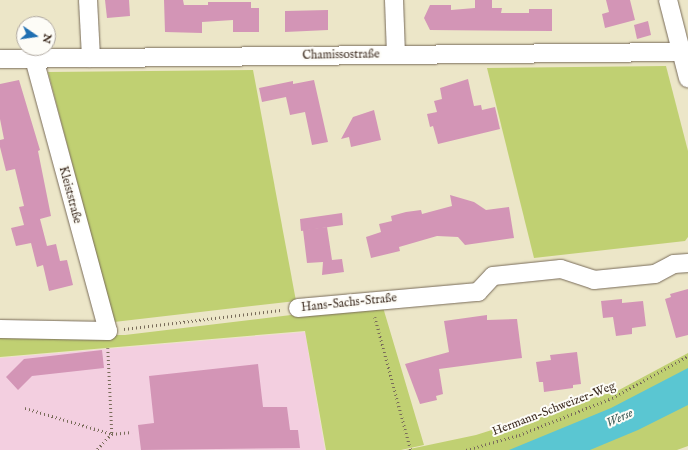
<!DOCTYPE html>
<html>
<head>
<meta charset="utf-8">
<style>
	body { margin:0 }
	#map { position:relative; width:688px; height:450px; overflow:hidden; background:#ece6c8; font-family:"IM FELL English",serif }
	div>[style] { position:absolute }
	.built>* { inset:0; background:#f3cfe0 }
	.green>* { inset:0; background:#c0d072 }
	.water>* { inset:0; background:#5ac6d2 }
	.building>* { inset:0; background:#d395b6 }
	.path>* { height:2.5px; margin-top:-1.25px; transform-origin:0; background:repeating-linear-gradient(90deg,#796c5a 0 1px,transparent 0 4px) }
	.roads { filter:drop-shadow(0 0 1px #796c5a) drop-shadow(0 0 1px #796c5a) }
	.minor>* { height:18px; margin:-9px; padding:0 9px; transform-origin:9px; border-radius:9px; background:#fff }
	span { translate:-50% -50%; white-space:nowrap; text-align:center; line-height:1.15; -webkit-text-stroke:4px #fdfcf7; paint-order:stroke }
	.street-label { font-size:12px; color:#3b2a1e }
	.water-label { font-size:13px; color:#46615d; font-style:italic }
	.north { position:absolute; left:16px; top:16px; width:40px; height:40px; box-sizing:border-box; background:#fdfcf7; border:1px solid #afa8a0; border-radius:50%; rotate:103deg; font-size:11px; font-weight:700; line-height:16px; text-align:center; color:#3b2a1e }
	.north::after { content:''; display:block; margin:auto; width:14px; height:18px; background:#1f6fb2; clip-path:polygon(50% 0,100% 100%,50% 72%,0 100%) }
</style>
</head>
<body>
<div id="map">
	<div class="built">
		<div style="clip-path:polygon(305px 332px,325px 450px,0 450px,0 358px)"></div>
	</div>
	<div class="green">
		<div style="clip-path:polygon(666px 66px,688px 151px,688px 237px,685px 241px,534px 258px,487px 68px)"></div>
		<div style="clip-path:polygon(253px 70px,296px 301px,114px 322px,48px 72px)"></div>
		<div style="clip-path:polygon(382px 304px,424px 445px,401px 450px,326px 450px,305px 331px,0 357px,0 335px,125px 335px)"></div>
		<div style="clip-path:polygon(688px 353px,688px 446px,677px 450px,405px 450px,476px 435px,619px 390px)"></div>
	</div>
	<div class="water">
		<div style="clip-path:polygon(688px 368px,688px 405px,638px 430px,590px 450px,509px 450px,611px 408px)"></div>
	</div>
	<div class="building">
		<div style="clip-path:polygon(105px 0,129px 0,130px 16px,107px 18px)"></div>
		<div style="clip-path:polygon(164px 0,183px 0,184px 5px,208px 5px,208px 2px,251px 2px,251px 8px,259px 8px,259px 32px,233px 32px,233px 20px,202px 22px,202px 33px,165px 32px)"></div>
		<div style="clip-path:polygon(475px 0,492px 0,492px 8px,502px 8px,501px 13px,529px 13px,529px 9px,552px 9px,552px 31px,430px 30px,424px 18px,430px 5px,451px 5px,451px 10px,475px 8px)"></div>
		<div style="clip-path:polygon(606px 0,630px 0,635px 20px,605px 28px,602px 14px,609px 12px)"></div>
		<div style="clip-path:polygon(328px 10px,328px 30px,285px 32px,285px 11px)"></div>
		<div style="clip-path:polygon(648px 21px,651px 35px,637px 39px,634px 25px)"></div>
		<div style="clip-path:polygon(468px 79px,474px 106px,481px 105px,482px 110px,495px 107px,500px 129px,438px 144px,433px 126px,430px 127px,427px 114px,437px 112px,434px 101px,442px 99px,440px 88px)"></div>
		<div style="clip-path:polygon(19px 80px,40px 150px,38px 151px,51px 216px,40px 219px,47px 246px,56px 244px,60px 261px,67px 260px,73px 285px,49px 291px,43px 265px,37px 267px,31px 243px,16px 246px,11px 228px,24px 225px,19px 207px,24px 206px,15px 169px,6px 171px,0 147px,0 140px,4px 139px,0 119px,0 84px)"></div>
		<div style="clip-path:polygon(314px 80px,328px 142px,312px 145px,305px 112px,290px 115px,286px 97px,262px 102px,259px 88px,293px 81px,293px 84px)"></div>
		<div style="clip-path:polygon(374px 110px,381px 140px,351px 147px,349px 137px,341px 139px,353px 117px)"></div>
		<div style="clip-path:polygon(450px 195px,474px 202px,486px 210px,509px 207px,514px 238px,465px 245px,458px 237px,437px 236px,399px 247px,400px 251px,371px 258px,366px 237px,381px 232px,379px 224px,392px 221px,391px 216px,406px 212px,421px 210px,422px 214px,452px 206px)"></div>
		<div style="clip-path:polygon(342px 213px,343px 225px,301px 231px,300px 219px)"></div>
		<div style="clip-path:polygon(327px 227px,332px 260px,342px 259px,344px 272px,322px 275px,323px 262px,307px 263px,303px 230px)"></div>
		<div style="clip-path:polygon(688px 289px,688px 335px,676px 338px,665px 299px,671px 297px,670px 294px)"></div>
		<div style="clip-path:polygon(622px 299px,622px 303px,643px 301px,646px 326px,632px 328px,632px 334px,616px 336px,613px 317px,603px 318px,601px 301px)"></div>
		<div style="clip-path:polygon(487px 315px,487px 320px,517px 319px,522px 358px,439px 369px,443px 394px,436px 396px,437px 400px,420px 404px,405px 364px,449px 352px,444px 321px)"></div>
		<div style="clip-path:polygon(102px 350px,104px 368px,32px 376px,18px 390px,6px 377px,24px 359px)"></div>
		<div style="clip-path:polygon(577px 352px,581px 384px,573px 385px,573px 388px,544px 392px,543px 382px,539px 382px,536px 362px,551px 360px,550px 355px)"></div>
		<div style="clip-path:polygon(258px 364px,263px 407px,287px 407px,290px 430px,298px 430px,300px 448px,141px 450px,138px 425px,154px 423px,149px 376px)"></div>
	</div>
	<div class="path">
		<div style="left:375px;top:317px;width:138px;rotate:74.9deg"></div>
		<div style="left:124px;top:329px;width:158px;rotate:-6.9deg"></div>
		<div style="left:108px;top:348px;width:86px;rotate:87.3deg"></div>
		<div style="left:112px;top:434px;width:20px;rotate:-6deg"></div>
		<div style="left:25px;top:408px;width:91px;rotate:16.6deg"></div>
		<div style="left:112px;top:434px;width:22px;rotate:133deg"></div>
		<div style="left:466px;top:450px;width:55px;rotate:-15.8deg"></div>
		<div style="left:519px;top:435px;width:100px;rotate:-21.7deg"></div>
		<div style="left:612px;top:398px;width:87px;rotate:-28.9deg"></div>
	</div>
	<div class="roads">
		<div class="minor">
			<div style="left:88px;top:0;width:58px;rotate:87deg"></div>
			<div style="left:394px;top:0;width:54px;rotate:87.9deg"></div>
			<div style="left:668px;top:0;width:81px;rotate:75.6deg"></div>
			<div style="left:0;top:59px;width:682px;rotate:-0.59deg"></div>
			<div style="left:298px;top:308px;width:181px;rotate:-5.1deg"></div>
			<div style="left:478px;top:292px;width:22px;rotate:-47deg"></div>
			<div style="left:493px;top:276px;width:68px;rotate:-5.9deg"></div>
			<div style="left:561px;top:269px;width:35px;rotate:18deg"></div>
			<div style="left:594px;top:280px;width:61px;rotate:-5.6deg"></div>
			<div style="left:655px;top:274px;width:21px;rotate:-28deg"></div>
			<div style="left:674px;top:264px;width:14px;rotate:-4deg"></div>
			<div style="left:0;top:329px;width:108px;rotate:1.1deg"></div>
			<div style="left:108px;top:331px;width:282px;rotate:-105.2deg"></div>
		</div>
	</div>
	<div class="street-label">
		<span style="left:341px;top:55px;rotate:-1deg">Chamissostraße</span>
		<span style="left:70px;top:195px;rotate:75deg">Kleiststraße</span>
		<span style="left:349px;top:303px;rotate:-6deg">Hans-Sachs-Straße</span>
		<span style="left:554px;top:409px;rotate:-21deg">Hermann-Schweizer-Weg</span>
	</div>
	<div class="water-label">
		<span style="left:620px;top:419px;rotate:-25deg">Werse</span>
	</div>
	<div class="north">N</div>
</div>
</body>
</html>
